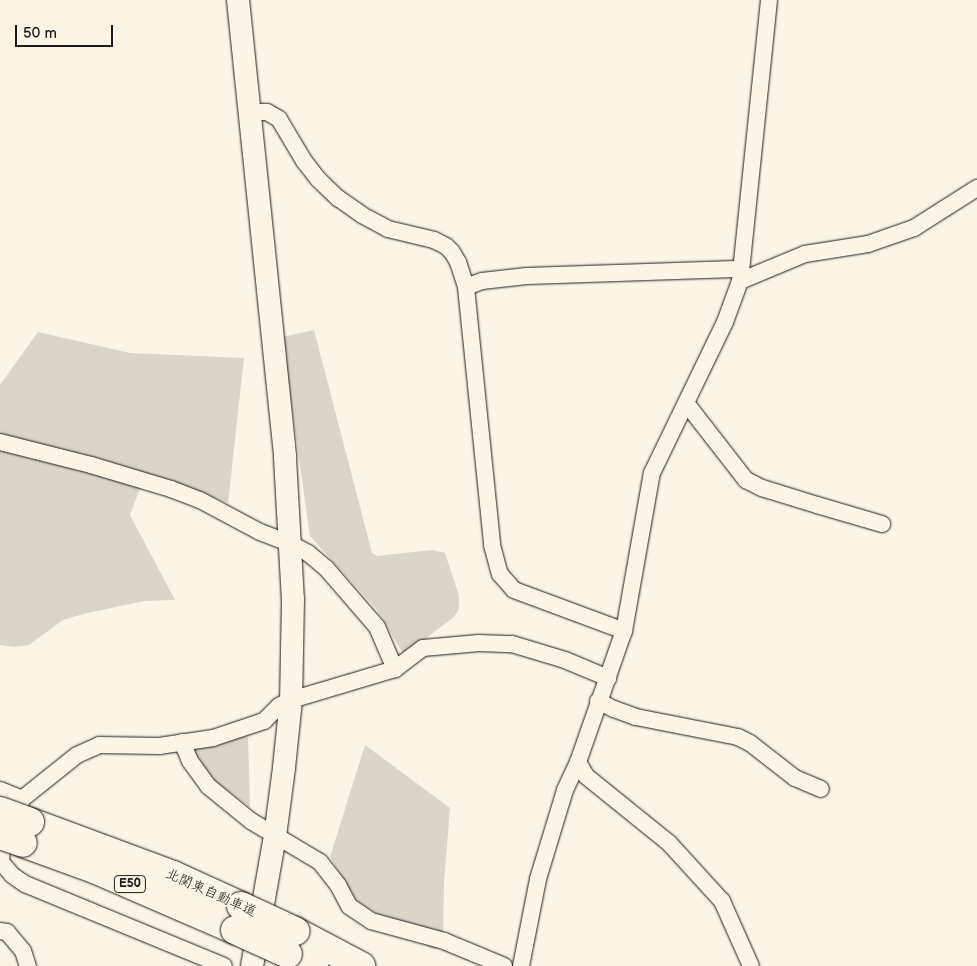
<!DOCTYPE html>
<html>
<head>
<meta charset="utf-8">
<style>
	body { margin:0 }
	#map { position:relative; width:977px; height:966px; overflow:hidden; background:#fcf5e5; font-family:"Balsamiq Sans","Klee One",sans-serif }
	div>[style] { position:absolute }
	.green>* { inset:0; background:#dbd5c8 }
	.roads { filter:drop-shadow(0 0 1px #1c1c1c) drop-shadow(0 0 1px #1c1c1c) }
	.street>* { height:16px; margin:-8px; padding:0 8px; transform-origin:8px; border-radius:8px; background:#fcf5e5 }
	.secondary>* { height:22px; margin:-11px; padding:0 11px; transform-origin:11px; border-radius:11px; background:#fcf5e5 }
	.highway>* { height:28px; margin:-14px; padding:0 14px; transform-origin:14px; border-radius:14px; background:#fcf5e5 }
	.bridges { filter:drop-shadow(0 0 1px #1c1c1c) drop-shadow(0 0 1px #1c1c1c) }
	.highway-bridge>* { height:28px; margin:-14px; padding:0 14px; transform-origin:14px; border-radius:14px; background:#fcf5e5 }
	span { translate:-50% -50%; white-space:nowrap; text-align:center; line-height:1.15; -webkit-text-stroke:4px #fcf5e5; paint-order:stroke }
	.shield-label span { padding:1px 4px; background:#fcf5e5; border:1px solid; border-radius:4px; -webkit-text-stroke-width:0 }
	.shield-label { font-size:12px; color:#1c1c1c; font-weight:700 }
	.street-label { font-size:14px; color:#1c1c1c }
	.scale { position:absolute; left:15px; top:25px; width:98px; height:22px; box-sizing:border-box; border:2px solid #1c1c1c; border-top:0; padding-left:6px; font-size:15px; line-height:18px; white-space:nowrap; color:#1c1c1c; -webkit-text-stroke:4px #fcf5e5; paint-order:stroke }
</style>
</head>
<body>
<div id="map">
	<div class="green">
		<div style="clip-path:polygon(314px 330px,372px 553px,377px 556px,432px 550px,445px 553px,459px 596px,459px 609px,454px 617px,404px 655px,377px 610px,310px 536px,282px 337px)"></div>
		<div style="clip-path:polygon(38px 332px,130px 353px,244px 358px,228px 503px,159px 479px,142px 483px,130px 515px,175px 600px,144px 601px,83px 614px,63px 620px,29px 645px,14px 647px,0 645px,0 385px)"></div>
		<div style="clip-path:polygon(248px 736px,250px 807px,215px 781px,190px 745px)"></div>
		<div style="clip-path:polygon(365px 745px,450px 808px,444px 881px,443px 941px,438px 949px,432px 949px,356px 900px,330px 857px)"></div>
	</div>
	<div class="roads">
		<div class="street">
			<div style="left:250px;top:112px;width:17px"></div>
			<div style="left:267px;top:112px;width:14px;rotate:30deg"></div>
			<div style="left:279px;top:119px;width:49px;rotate:59.2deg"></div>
			<div style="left:304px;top:161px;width:23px;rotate:52deg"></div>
			<div style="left:318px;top:179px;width:28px;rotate:44deg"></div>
			<div style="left:338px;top:198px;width:29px;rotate:35deg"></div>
			<div style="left:362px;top:215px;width:30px;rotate:28deg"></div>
			<div style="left:388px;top:229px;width:47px;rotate:13.4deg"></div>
			<div style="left:434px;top:240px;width:13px;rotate:27deg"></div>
			<div style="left:446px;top:246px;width:8px;rotate:45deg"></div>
			<div style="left:452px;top:252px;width:12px;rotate:59deg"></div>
			<div style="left:458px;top:262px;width:26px;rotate:72deg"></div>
			<div style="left:466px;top:287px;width:259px;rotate:84.2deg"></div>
			<div style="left:492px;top:545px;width:30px;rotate:75deg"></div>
			<div style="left:500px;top:574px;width:21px;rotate:49deg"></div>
			<div style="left:514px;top:590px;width:117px;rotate:20.4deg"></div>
			<div style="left:740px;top:281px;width:70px;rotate:-22.6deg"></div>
			<div style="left:805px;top:254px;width:64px;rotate:-9deg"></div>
			<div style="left:868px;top:244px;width:49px;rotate:-19.2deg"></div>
			<div style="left:914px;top:228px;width:75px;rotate:-32.4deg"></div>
			<div style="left:466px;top:287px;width:17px;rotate:-21deg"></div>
			<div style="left:482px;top:281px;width:45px;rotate:-6.3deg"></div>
			<div style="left:527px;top:276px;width:209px;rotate:-1.9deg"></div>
			<div style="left:736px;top:269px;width:6px;rotate:31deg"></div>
			<div style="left:686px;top:403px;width:98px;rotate:52.1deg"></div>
			<div style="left:746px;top:480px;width:18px;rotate:27deg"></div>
			<div style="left:762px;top:488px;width:58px;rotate:17.2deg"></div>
			<div style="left:817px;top:505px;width:68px;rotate:16.3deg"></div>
			<div style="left:0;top:442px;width:94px;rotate:14.2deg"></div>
			<div style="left:91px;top:465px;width:84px;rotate:16.7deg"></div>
			<div style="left:171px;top:489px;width:31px;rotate:21deg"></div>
			<div style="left:200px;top:500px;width:68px;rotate:28.1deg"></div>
			<div style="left:260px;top:532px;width:33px;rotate:21deg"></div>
			<div style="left:291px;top:544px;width:19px;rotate:28deg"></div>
			<div style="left:308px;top:553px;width:23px;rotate:40deg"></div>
			<div style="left:326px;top:568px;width:78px;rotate:49.2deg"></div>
			<div style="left:377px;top:627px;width:46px;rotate:66.8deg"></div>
			<div style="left:598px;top:701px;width:18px;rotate:27deg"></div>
			<div style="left:614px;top:709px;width:23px;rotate:20deg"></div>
			<div style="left:636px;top:717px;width:104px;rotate:11.1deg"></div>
			<div style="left:738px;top:737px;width:13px;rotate:27deg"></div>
			<div style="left:750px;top:743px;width:57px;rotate:37.9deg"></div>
			<div style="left:795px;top:778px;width:28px;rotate:23deg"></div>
			<div style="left:182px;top:742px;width:21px;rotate:67deg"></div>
			<div style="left:190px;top:761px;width:31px;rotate:54deg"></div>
			<div style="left:208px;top:786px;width:55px;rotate:39.1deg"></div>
			<div style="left:251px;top:821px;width:80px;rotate:30.7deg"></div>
			<div style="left:320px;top:862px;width:29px;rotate:52deg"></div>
			<div style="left:338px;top:885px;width:24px;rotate:62deg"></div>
			<div style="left:349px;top:906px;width:27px;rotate:34deg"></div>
			<div style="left:371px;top:921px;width:76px;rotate:15.3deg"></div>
			<div style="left:444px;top:941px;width:65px;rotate:22.6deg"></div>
			<div style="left:578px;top:762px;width:16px;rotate:60deg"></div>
			<div style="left:586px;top:776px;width:107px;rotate:38.9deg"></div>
			<div style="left:669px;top:843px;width:79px;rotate:47.6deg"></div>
			<div style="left:722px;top:901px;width:71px;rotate:66deg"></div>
			<div style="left:0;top:790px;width:24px;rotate:22deg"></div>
			<div style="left:0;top:861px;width:18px;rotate:49deg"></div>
			<div style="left:12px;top:875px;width:16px;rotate:35deg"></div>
			<div style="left:25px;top:884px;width:215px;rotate:22.4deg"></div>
			<div style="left:1px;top:861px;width:11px;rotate:-85deg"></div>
			<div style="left:2px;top:850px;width:25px;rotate:-63deg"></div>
			<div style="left:13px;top:828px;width:30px;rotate:-73deg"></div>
			<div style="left:22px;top:799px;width:70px;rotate:-38.7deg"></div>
			<div style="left:77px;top:755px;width:24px;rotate:-24deg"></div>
			<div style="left:99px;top:745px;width:60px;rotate:1deg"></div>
			<div style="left:159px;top:746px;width:55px;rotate:-8.4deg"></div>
			<div style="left:213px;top:738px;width:54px;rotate:-18.4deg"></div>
			<div style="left:264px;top:721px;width:21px;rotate:-45deg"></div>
			<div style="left:279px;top:706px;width:13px;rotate:-27deg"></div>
			<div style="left:291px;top:700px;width:109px;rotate:-16.6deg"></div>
			<div style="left:395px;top:669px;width:35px;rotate:-37deg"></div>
			<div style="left:423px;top:648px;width:56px;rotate:-5.1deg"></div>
			<div style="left:479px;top:643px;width:33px;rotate:2deg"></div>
			<div style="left:512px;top:644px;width:55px;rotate:16.8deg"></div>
			<div style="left:565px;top:660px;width:47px;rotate:22.7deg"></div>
			<div style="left:0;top:931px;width:7px;rotate:8deg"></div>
			<div style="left:7px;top:932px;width:25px;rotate:50deg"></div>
			<div style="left:23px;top:951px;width:16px;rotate:72deg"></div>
			<div style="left:521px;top:966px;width:89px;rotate:-78.9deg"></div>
			<div style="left:538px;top:879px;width:93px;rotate:-73.1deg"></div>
			<div style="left:565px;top:790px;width:31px;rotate:-65deg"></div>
			<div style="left:578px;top:762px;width:139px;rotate:-70.7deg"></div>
			<div style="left:624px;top:631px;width:160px;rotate:-80deg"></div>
			<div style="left:652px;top:473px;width:168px;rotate:-64.2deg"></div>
			<div style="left:725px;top:322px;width:44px;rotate:-69.9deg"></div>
			<div style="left:740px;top:281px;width:282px;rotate:-84.1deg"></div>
		</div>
		<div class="secondary">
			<div style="left:238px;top:0;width:460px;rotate:84.1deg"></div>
			<div style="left:285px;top:458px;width:141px;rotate:86.8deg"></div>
			<div style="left:293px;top:599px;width:101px;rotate:91.1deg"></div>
			<div style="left:291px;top:700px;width:68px;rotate:95.9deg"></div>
			<div style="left:284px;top:768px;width:69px;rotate:97.5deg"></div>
			<div style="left:275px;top:836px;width:132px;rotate:100deg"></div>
		</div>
		<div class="highway">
			<div style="left:30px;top:822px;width:153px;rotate:20.3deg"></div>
			<div style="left:173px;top:875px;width:75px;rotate:24.5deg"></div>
			<div style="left:23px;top:843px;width:76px;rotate:20.1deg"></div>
			<div style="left:94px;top:869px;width:154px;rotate:23.4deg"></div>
			<div style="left:295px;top:931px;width:75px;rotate:27.9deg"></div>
			<div style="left:288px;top:954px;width:29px;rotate:25deg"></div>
		</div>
	</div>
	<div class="bridges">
		<div class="highway-bridge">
			<div style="left:0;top:811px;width:32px;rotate:20deg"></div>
			<div style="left:0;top:835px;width:24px;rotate:19deg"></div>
			<div style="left:241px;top:906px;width:60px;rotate:24.8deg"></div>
			<div style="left:235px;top:930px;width:58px;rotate:24.4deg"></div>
		</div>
	</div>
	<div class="shield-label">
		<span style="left:130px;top:884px">E50</span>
	</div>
	<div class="street-label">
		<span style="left:211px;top:893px;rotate:24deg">北関東自動車道</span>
	</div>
	<div class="scale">50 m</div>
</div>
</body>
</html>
